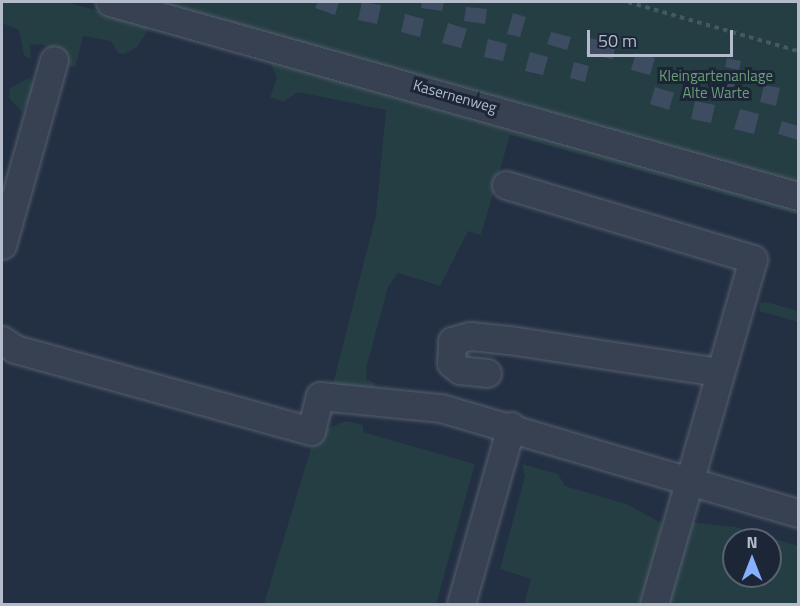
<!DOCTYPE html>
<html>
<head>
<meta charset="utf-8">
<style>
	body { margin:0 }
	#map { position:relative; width:800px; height:606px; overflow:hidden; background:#232f42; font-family:"Titillium Web",sans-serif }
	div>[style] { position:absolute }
	.green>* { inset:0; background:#253e43 }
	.building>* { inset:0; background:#3e4c62 }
	.path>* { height:4px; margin-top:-2px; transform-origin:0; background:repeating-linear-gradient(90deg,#435b5f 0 4.5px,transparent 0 9px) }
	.roads { filter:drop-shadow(0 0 2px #555f6f) drop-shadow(0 0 2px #555f6f) }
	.minor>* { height:27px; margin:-13.5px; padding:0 13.5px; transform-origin:13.5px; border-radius:13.5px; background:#374151 }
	span { translate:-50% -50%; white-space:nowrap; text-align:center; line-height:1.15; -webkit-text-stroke:6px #1c2636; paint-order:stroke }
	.park-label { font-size:15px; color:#699f77 }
	.street-label { font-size:15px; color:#b4bccc }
	.frame { position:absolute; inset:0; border:3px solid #b4bccc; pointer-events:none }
	.north { position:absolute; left:722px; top:528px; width:60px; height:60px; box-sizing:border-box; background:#1c2636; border:2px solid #596272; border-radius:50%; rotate:0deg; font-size:16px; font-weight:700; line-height:24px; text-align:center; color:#b4bccc }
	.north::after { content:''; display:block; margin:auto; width:21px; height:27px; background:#85b0ff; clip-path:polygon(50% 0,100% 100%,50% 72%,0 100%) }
	.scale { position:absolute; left:587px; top:30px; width:146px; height:27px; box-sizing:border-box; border:3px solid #b4bccc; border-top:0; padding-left:8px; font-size:18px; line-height:21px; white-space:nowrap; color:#b4bccc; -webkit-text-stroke:4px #1c2636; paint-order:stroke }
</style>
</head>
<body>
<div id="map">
	<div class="green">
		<div style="clip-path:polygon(2px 2px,66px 2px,151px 25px,137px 47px,124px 54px,118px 53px,111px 41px,83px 36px,75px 68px,63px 63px,60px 52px,41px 44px,30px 45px,31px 59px,24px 56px,19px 30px,2px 23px)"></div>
		<div style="clip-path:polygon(118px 2px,798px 2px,798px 192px)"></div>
		<div style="clip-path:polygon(268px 57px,798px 205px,798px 215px,510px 135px,481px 235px,468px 231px,440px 286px,398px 273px,388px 287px,367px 365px,366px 379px,375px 383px,375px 392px,332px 388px,376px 215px,386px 110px,298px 92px,283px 102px,270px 97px,277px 78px)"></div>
		<div style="clip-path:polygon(29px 78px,35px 88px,22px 112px,9px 98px,10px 88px)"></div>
		<div style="clip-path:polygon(766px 302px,798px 311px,798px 322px,759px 311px,760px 303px)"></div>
		<div style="clip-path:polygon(346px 421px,363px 425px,363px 432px,475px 464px,436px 604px,264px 604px,311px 448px,322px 431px)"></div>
		<div style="clip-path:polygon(522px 464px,558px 474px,565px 486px,626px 504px,662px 523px,642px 604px,524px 604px,531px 579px,500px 569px,525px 476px)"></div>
		<div style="clip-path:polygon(evenodd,687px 522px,736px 527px,798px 546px,798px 604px,663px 604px,687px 522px,734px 540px,770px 540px,770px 576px,734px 576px,734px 540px)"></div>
	</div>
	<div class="building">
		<div style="clip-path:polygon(318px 2px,339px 2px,335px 15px,315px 8px)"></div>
		<div style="clip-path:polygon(362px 2px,381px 5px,377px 24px,358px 20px)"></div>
		<div style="clip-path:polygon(422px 2px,444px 2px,442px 11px,421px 8px)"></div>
		<div style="clip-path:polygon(466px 7px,487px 9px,485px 24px,464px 21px)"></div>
		<div style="clip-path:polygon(513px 13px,526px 17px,520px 37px,507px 34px)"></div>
		<div style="clip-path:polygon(405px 14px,424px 19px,420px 37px,401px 32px)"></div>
		<div style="clip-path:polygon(448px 23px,467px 29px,461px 48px,442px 43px)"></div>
		<div style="clip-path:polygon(551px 32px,571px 37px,567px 50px,547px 44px)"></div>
		<div style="clip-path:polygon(589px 38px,616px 43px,613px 59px,586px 54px)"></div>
		<div style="clip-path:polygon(488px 39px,507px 44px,503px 61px,484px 57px)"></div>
		<div style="clip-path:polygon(530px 52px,548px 57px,543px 75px,525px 71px)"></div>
		<div style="clip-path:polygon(636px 53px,655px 58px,650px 75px,631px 70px)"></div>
		<div style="clip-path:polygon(727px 58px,741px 61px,739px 70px,725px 67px)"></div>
		<div style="clip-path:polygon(574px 62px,589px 66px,585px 82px,570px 78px)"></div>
		<div style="clip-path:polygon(678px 68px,697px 73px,693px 85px,674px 80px)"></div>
		<div style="clip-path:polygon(721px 78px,735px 82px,731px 96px,717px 91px)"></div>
		<div style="clip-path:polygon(764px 85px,780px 88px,776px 106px,760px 102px)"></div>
		<div style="clip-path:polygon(655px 87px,674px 93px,669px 110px,650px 104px)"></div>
		<div style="clip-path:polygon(695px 101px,715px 105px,711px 123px,691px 119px)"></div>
		<div style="clip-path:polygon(740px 109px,759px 114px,754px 134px,734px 129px)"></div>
		<div style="clip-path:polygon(782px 121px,798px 126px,798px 140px,778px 134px)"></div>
	</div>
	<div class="path">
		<div style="left:628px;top:2px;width:177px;rotate:16.1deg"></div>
	</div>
	<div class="roads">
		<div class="minor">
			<div style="left:110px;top:2px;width:715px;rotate:15.75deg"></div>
			<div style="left:506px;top:185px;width:258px;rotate:16.7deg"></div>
			<div style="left:753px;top:259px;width:359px;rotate:106deg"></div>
			<div style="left:2px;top:245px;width:192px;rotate:-74.3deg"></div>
			<div style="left:2px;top:340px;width:16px;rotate:35deg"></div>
			<div style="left:15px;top:349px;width:307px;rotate:15.5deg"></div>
			<div style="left:311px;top:431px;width:36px;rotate:-76deg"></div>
			<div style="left:320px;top:396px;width:122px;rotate:5.7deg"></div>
			<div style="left:441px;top:408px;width:372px;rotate:16.4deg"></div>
			<div style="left:487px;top:373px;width:27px;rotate:-174deg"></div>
			<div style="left:460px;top:370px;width:11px;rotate:-142deg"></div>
			<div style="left:451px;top:363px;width:22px;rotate:-87deg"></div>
			<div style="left:452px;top:341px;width:19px;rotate:-16deg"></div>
			<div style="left:470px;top:336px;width:39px;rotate:6deg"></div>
			<div style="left:509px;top:340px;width:212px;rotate:8.7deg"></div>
			<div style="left:461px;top:604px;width:185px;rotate:-74.3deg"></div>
		</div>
	</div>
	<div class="park-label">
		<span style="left:716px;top:84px">Kleingartenanlage<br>Alte Warte</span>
	</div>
	<div class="street-label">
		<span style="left:455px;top:96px;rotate:16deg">Kasernenweg</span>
	</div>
	<div class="frame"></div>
	<div class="north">N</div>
	<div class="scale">50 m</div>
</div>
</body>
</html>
